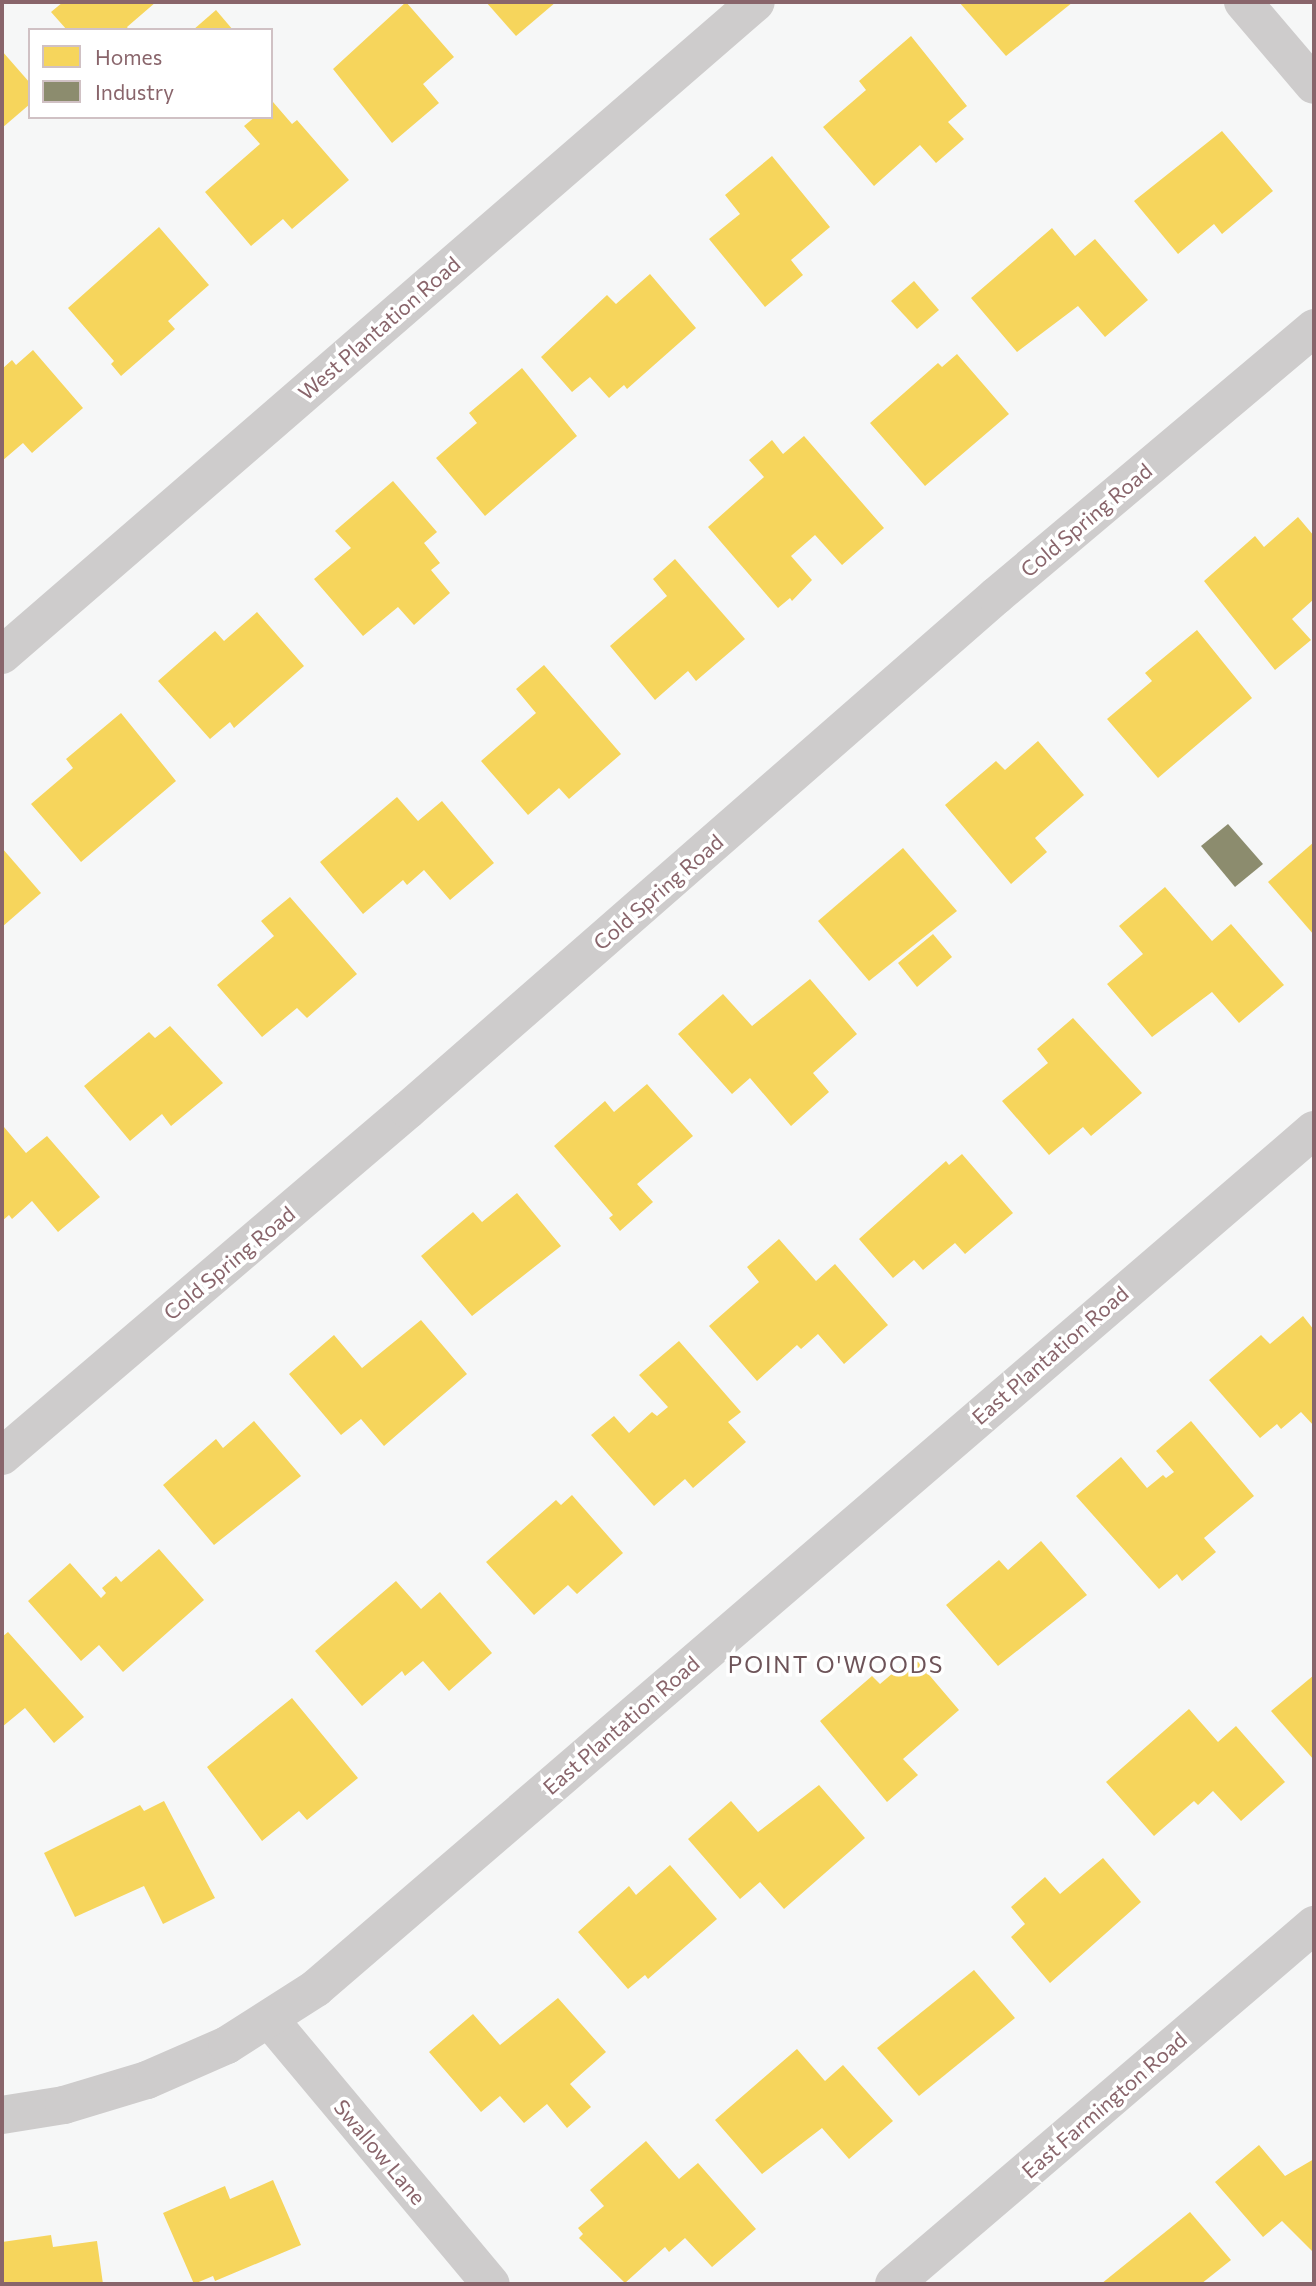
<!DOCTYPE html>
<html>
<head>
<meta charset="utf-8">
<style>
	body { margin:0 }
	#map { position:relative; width:1316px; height:2286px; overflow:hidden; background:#f6f7f7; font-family:Commissioner,sans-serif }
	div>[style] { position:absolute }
	.homes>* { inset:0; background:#f6d55c }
	.industry>* { inset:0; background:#8c8c6e }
	.minor>* { height:38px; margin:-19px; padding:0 19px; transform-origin:19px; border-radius:19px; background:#cecccc }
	span { translate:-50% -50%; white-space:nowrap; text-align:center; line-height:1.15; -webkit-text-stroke:7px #fff; paint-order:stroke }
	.street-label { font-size:21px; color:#89656b }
	.neighbourhood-label { font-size:23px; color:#6d5358; letter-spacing:2px }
	.frame { position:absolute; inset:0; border:4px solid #89656b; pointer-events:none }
	.legend { position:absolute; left:28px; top:28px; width:245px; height:91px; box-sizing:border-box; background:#fff; border:2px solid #d0c1c4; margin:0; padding:9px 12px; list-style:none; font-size:21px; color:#89656b }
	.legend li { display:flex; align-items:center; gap:14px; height:35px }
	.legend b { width:35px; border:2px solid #d0c1c4 }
</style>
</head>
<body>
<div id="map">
	<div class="homes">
		<div style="clip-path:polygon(63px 2px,156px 2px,127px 27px,129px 30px,67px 30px,51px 12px)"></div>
		<div style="clip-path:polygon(406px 2px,454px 57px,423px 84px,439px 103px,392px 143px,333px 69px)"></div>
		<div style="clip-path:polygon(486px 2px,556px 2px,516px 36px)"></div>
		<div style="clip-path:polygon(959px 2px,1073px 2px,1006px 56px)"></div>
		<div style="clip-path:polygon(216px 10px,233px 30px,193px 30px)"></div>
		<div style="clip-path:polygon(911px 36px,967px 106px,948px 122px,964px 139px,936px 163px,920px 145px,874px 186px,823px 127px,866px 90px,859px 81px)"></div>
		<div style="clip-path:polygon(2px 51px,30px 83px,30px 104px,2px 128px)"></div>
		<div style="clip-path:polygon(273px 102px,292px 124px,297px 120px,349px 180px,292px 229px,283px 219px,251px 246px,205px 192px,260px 144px,244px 126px,255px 117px,271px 117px)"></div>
		<div style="clip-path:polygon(1222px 131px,1273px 191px,1222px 234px,1214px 224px,1178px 254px,1134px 201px)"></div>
		<div style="clip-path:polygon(772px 156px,830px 227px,791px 260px,803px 275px,765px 307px,709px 239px,740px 214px,725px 195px)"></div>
		<div style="clip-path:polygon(159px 227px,209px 285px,168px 321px,175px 329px,121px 376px,111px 364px,114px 361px,68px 308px)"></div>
		<div style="clip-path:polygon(1052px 228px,1075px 256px,1095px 239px,1148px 300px,1105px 337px,1078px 306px,1017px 352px,971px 298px)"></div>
		<div style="clip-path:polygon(650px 274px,696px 328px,627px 389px,624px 385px,609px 398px,590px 377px,572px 392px,541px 357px,607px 295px,616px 304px)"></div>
		<div style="clip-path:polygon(914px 281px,939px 310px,917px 329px,891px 301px)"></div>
		<div style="clip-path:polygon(33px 350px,83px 408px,32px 453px,23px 443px,2px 461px,2px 369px,12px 360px,16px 365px)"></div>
		<div style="clip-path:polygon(957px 354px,1009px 414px,925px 486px,870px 423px,938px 363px,942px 367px)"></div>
		<div style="clip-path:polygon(522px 368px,577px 436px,485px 516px,436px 458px,477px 423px,469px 413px)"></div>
		<div style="clip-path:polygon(804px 436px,884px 528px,842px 565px,815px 535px,791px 556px,812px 580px,792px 601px,790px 598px,778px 608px,708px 527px,764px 477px,749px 460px,772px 440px,783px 454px)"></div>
		<div style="clip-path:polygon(393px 481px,437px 532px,424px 543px,440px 563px,431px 570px,450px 593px,414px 625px,398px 607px,363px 636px,314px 579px,351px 548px,335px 531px)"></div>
		<div style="clip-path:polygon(1298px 517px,1314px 536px,1314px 599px,1292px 619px,1311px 640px,1275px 670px,1204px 581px,1255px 536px,1264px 547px)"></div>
		<div style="clip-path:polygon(675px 559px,745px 639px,696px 681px,688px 671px,655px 700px,610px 646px,667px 596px,653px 579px)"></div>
		<div style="clip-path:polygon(257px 612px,304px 666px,234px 728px,230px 722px,210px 739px,158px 681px,215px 631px,224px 641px)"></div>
		<div style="clip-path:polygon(1197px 630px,1252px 698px,1158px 778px,1107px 719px,1152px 681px,1145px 673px)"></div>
		<div style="clip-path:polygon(544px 665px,621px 754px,569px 799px,559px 788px,528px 815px,481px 761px,536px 713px,516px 689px)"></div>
		<div style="clip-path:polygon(121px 713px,176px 781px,81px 862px,31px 804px,73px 768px,66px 759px)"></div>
		<div style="clip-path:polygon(1038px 741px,1084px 795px,1035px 838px,1047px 852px,1011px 884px,945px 805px,996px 761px,1005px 770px)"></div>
		<div style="clip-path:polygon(397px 797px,418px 821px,442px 801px,494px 863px,450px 900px,424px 870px,407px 885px,403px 880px,363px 914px,320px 862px)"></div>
		<div style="clip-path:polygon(1314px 842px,1314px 935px,1268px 882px)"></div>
		<div style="clip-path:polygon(2px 848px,41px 893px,2px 927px)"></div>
		<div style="clip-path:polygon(903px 848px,957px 911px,869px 981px,818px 921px)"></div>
		<div style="clip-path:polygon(1165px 887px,1212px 941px,1231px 924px,1284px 985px,1239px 1023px,1212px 992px,1152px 1037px,1107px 984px,1143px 954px,1119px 926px)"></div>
		<div style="clip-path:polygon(290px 897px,357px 974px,307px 1018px,297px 1008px,262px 1037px,217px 985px,274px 936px,261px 921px)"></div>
		<div style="clip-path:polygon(933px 934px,952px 957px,917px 987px,898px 963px)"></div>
		<div style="clip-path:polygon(810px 979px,857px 1034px,813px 1073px,829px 1092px,791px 1126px,750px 1078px,732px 1094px,678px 1034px,723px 994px,752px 1026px)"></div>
		<div style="clip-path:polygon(1073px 1018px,1142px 1093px,1091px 1136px,1083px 1127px,1049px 1155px,1002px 1101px,1048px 1063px,1037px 1049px)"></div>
		<div style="clip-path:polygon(170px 1026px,223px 1083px,171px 1126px,162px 1114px,130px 1141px,84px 1086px,149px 1032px,155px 1038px)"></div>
		<div style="clip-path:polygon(647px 1084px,693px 1136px,637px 1184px,653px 1202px,620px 1231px,609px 1218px,613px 1215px,554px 1146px,605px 1101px,614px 1112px)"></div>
		<div style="clip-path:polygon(4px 1127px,26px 1153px,47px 1136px,100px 1197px,58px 1232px,32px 1201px,12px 1219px,9px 1215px,2px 1221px)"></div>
		<div style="clip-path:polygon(962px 1154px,1013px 1213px,965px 1254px,955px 1243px,923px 1270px,914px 1260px,893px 1278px,859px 1239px,946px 1161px,949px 1165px)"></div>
		<div style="clip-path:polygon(517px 1193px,561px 1246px,472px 1316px,421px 1256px,473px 1212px,482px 1222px)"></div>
		<div style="clip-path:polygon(779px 1239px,816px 1281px,835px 1264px,888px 1325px,844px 1364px,818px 1334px,801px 1349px,797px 1345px,757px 1381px,709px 1326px,759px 1282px,747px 1267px)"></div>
		<div style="clip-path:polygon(1303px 1316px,1314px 1330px,1314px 1426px,1301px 1412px,1281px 1429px,1277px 1424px,1260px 1438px,1209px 1380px,1261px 1335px,1270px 1344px)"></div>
		<div style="clip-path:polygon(421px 1320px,467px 1374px,384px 1446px,361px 1419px,341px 1435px,289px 1374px,334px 1335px,362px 1368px)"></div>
		<div style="clip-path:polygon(679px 1341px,741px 1412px,728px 1422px,746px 1442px,693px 1488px,685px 1479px,654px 1506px,591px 1435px,614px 1416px,629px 1433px,652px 1412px,657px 1416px,668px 1407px,639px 1375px)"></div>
		<div style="clip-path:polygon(254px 1421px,301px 1476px,214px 1545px,163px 1485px,216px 1439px,223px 1448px)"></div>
		<div style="clip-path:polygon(1191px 1421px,1254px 1496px,1204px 1538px,1216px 1552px,1182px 1581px,1177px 1574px,1159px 1589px,1076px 1496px,1121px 1457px,1147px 1488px,1163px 1475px,1166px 1478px,1174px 1472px,1156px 1451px)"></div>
		<div style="clip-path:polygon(572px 1495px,623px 1553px,577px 1594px,568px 1585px,534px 1615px,486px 1562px,556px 1500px,561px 1505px)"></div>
		<div style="clip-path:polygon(1041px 1541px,1087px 1595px,998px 1666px,946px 1605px,999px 1560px,1008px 1570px)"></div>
		<div style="clip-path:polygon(159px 1549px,204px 1600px,123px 1672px,99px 1645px,81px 1661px,28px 1601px,70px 1563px,101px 1598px,106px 1593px,102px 1588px,116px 1576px,121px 1582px)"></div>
		<div style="clip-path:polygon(396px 1581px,421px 1609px,440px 1592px,492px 1653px,449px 1691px,423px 1661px,405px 1676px,402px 1671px,362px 1706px,315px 1651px)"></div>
		<div style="clip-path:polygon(8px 1632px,84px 1717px,54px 1743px,25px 1708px,2px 1727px,2px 1637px)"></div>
		<div style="clip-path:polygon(913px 1656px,959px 1710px,903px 1759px,918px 1775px,887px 1802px,820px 1721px,872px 1676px,880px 1684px)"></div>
		<div style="clip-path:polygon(1314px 1675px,1314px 1760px,1271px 1711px)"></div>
		<div style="clip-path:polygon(292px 1698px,358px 1778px,307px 1820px,299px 1811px,262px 1841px,207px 1767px)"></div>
		<div style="clip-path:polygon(1189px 1709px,1218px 1742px,1236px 1726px,1285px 1782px,1241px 1821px,1213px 1791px,1198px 1805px,1194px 1801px,1154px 1836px,1106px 1782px)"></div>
		<div style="clip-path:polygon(819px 1785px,865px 1838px,784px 1909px,760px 1882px,740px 1899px,688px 1839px,731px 1801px,758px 1832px)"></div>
		<div style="clip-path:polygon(164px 1801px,215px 1898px,163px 1924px,144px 1886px,75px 1917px,44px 1853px,140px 1805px,144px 1811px)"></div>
		<div style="clip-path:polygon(1103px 1858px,1141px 1902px,1050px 1983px,1011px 1937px,1025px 1924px,1011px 1907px,1045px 1877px,1060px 1894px)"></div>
		<div style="clip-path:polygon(670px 1865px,717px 1919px,648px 1979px,645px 1975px,628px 1989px,578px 1932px,629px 1886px,636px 1895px)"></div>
		<div style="clip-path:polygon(974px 1970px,1015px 2018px,919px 2096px,877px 2048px)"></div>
		<div style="clip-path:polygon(558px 1998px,606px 2052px,570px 2084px,591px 2107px,567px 2128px,547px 2104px,524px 2123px,500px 2096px,481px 2112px,429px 2052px,473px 2014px,500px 2045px)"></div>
		<div style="clip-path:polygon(797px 2049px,825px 2081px,843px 2065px,893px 2121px,849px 2159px,822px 2128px,762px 2174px,715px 2120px)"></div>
		<div style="clip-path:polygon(646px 2141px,679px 2179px,698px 2163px,756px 2229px,712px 2267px,685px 2238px,669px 2252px,665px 2247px,625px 2283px,579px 2238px,583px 2234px,578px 2228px,604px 2206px,590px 2190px)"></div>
		<div style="clip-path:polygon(1259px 2145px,1285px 2176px,1314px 2159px,1314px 2253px,1282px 2221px,1263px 2237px,1215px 2182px)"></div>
		<div style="clip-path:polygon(273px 2180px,301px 2245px,215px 2281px,213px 2276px,194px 2284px,163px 2213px,225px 2186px,230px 2199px)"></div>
		<div style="clip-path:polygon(1190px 2212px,1231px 2260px,1201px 2284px,1101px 2284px)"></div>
		<div style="clip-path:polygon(51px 2235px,53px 2247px,97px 2241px,103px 2284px,2px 2284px,2px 2242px)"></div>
	</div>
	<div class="industry">
		<div style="clip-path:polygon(1228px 824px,1263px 864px,1235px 887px,1201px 846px)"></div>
	</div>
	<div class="minor">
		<div style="left:1243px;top:2px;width:109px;rotate:49.5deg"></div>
		<div style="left:2px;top:655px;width:997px;rotate:-40.89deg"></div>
		<div style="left:2px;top:1456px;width:533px;rotate:-40.44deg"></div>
		<div style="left:408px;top:1110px;width:781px;rotate:-41.16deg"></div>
		<div style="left:996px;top:596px;width:416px;rotate:-40.1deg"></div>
		<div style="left:270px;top:2020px;width:344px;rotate:50.1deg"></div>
		<div style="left:2px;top:2115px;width:63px;rotate:-9.2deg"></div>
		<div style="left:64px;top:2105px;width:87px;rotate:-16.8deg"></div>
		<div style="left:147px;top:2080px;width:87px;rotate:-23.6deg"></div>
		<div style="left:227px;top:2045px;width:106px;rotate:-32.6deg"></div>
		<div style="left:316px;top:1988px;width:1316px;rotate:-40.69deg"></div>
		<div style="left:894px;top:2284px;width:553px;rotate:-40.52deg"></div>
	</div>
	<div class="street-label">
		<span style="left:379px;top:328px;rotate:-41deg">West Plantation Road</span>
		<span style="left:1086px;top:520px;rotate:-40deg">Cold Spring Road</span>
		<span style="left:658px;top:892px;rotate:-41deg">Cold Spring Road</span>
		<span style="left:229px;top:1263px;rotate:-40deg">Cold Spring Road</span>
		<span style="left:1050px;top:1355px;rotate:-41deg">East Plantation Road</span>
		<span style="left:621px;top:1725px;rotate:-41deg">East Plantation Road</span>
		<span style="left:1104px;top:2105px;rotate:-41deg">East Farmington Road</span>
		<span style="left:380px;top:2152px;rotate:50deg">Swallow Lane</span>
	</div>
	<div class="neighbourhood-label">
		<span style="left:836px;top:1664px">POINT O'WOODS</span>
	</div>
	<div class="frame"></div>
	<ul class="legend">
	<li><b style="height:19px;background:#f6d55c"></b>Homes</li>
	<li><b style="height:19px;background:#8c8c6e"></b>Industry</li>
	</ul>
</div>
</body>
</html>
